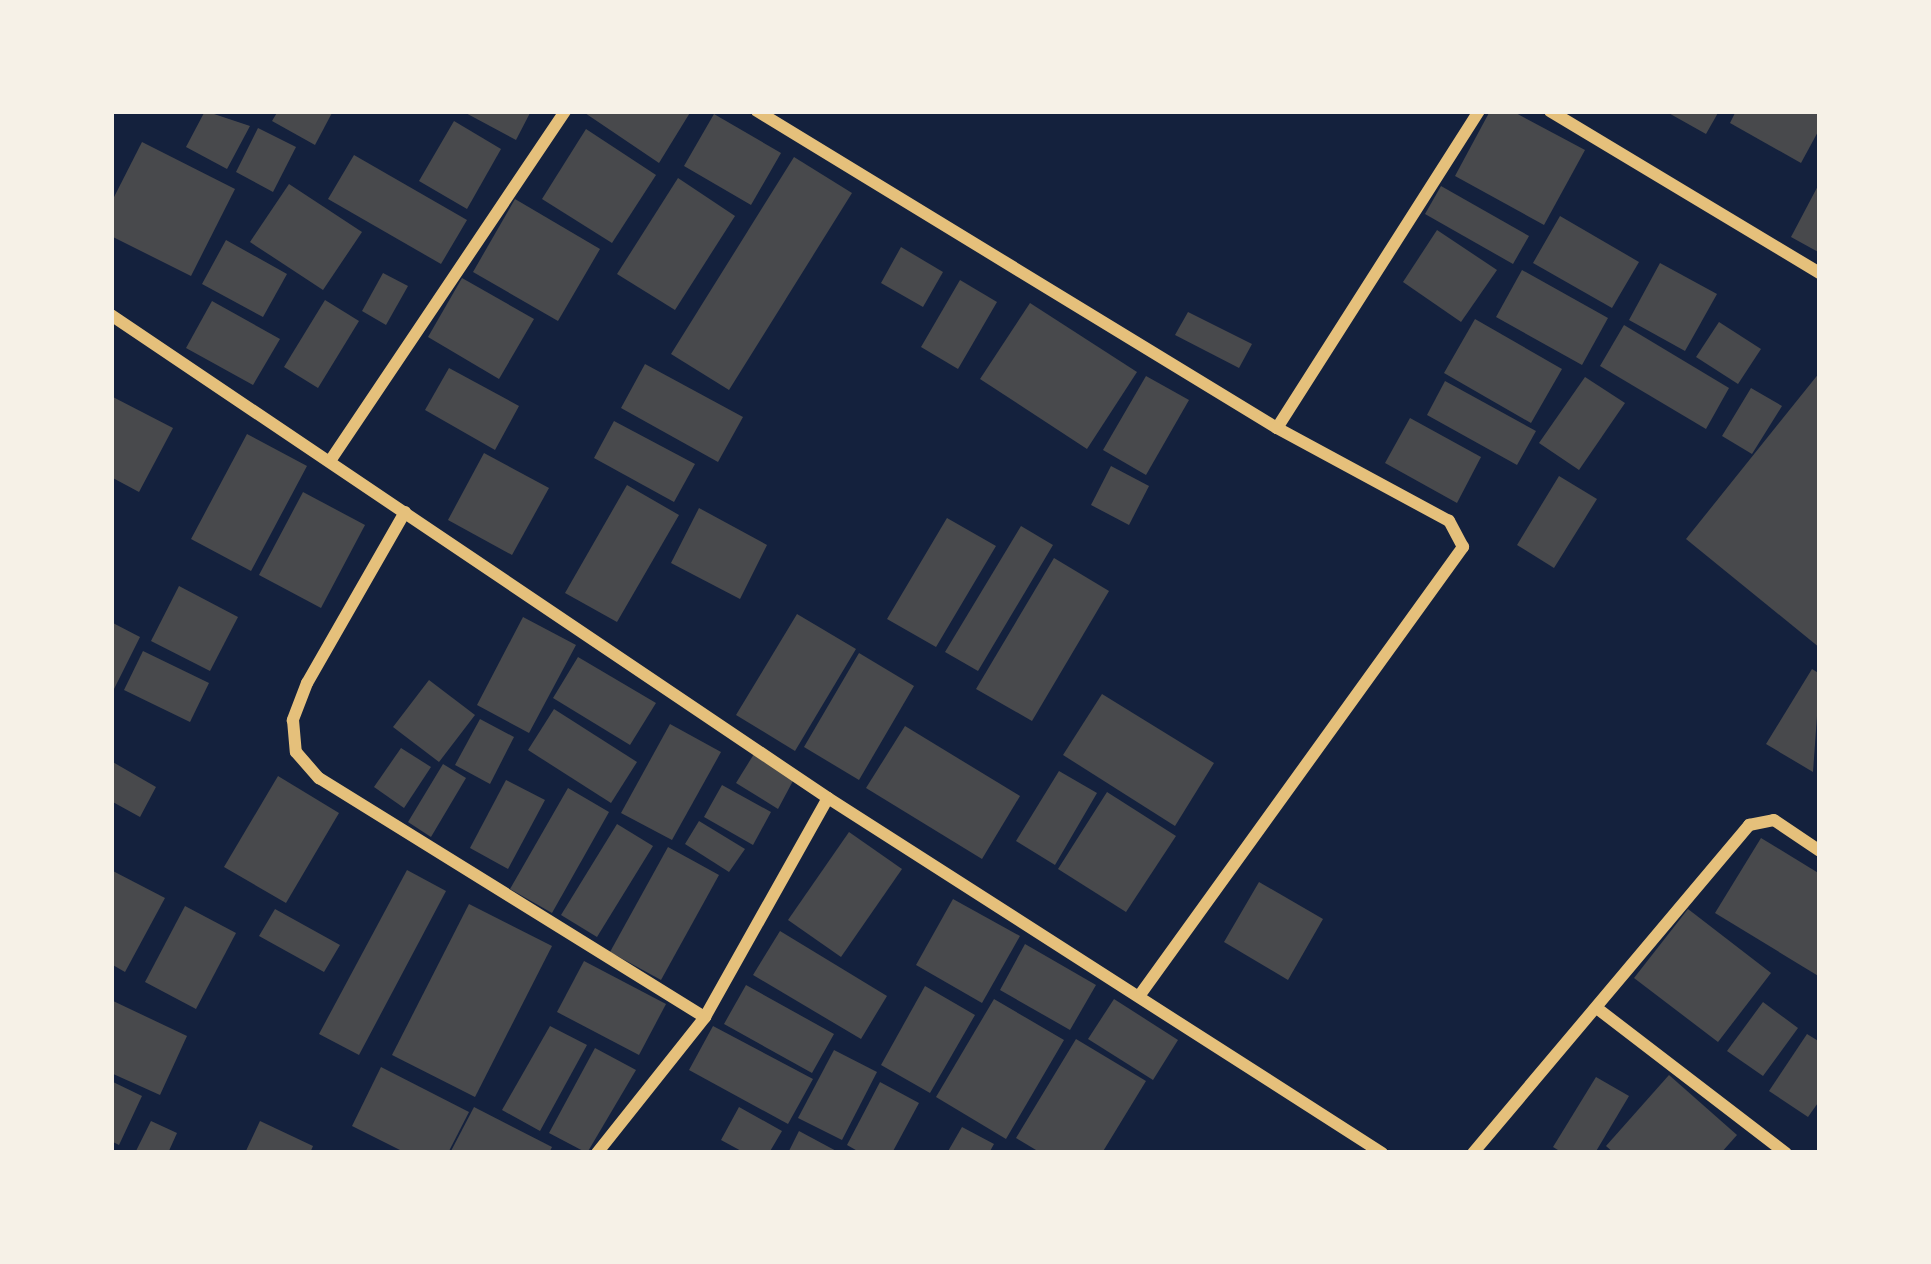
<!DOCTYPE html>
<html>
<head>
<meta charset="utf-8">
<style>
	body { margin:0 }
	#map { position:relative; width:1931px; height:1264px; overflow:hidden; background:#14213d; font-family:Montserrat,sans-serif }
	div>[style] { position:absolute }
	.building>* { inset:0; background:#48494c }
	.minor>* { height:12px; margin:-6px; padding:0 6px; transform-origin:6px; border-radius:6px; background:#e5c07b }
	span { translate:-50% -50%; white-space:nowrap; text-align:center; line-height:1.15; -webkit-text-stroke:9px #f6f1e7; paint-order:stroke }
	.frame { position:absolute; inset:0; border:114px solid #f6f1e7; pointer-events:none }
</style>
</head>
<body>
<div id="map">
	<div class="building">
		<div style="clip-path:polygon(205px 111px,250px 126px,227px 169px,186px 147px)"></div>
		<div style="clip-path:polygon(278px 111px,333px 111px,315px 145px,272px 121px)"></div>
		<div style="clip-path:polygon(462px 111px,531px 111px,516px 140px)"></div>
		<div style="clip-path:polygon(582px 111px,691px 111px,659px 163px)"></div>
		<div style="clip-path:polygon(1490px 111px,1512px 111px,1585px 150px,1544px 225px,1455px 176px)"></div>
		<div style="clip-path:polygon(1665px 111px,1719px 111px,1706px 134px)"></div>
		<div style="clip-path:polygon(1736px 111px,1820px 111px,1820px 128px,1801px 163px,1730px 123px)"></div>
		<div style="clip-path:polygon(714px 114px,781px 153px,751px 205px,684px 166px)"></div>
		<div style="clip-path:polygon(454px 121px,501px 149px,467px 209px,419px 181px)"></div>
		<div style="clip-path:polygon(258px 128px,296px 147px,273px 192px,236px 172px)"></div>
		<div style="clip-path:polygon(586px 129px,656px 175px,612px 243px,542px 199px)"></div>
		<div style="clip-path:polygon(142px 142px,235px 189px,191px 276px,111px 236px,111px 203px)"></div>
		<div style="clip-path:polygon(354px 155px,467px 220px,441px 264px,328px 199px)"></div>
		<div style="clip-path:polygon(794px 157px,852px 193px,729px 390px,671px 354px)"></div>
		<div style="clip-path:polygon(678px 178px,735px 216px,675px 310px,617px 274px)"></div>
		<div style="clip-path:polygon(1820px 182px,1820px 253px,1791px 237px)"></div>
		<div style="clip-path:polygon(289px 184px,362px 232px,323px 290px,250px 242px)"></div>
		<div style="clip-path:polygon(1441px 186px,1529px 236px,1513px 264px,1425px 214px)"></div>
		<div style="clip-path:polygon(515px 199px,600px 249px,558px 321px,473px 272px)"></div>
		<div style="clip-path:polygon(1560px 216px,1639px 262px,1612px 308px,1533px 263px)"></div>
		<div style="clip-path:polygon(1437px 230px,1497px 270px,1461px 322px,1403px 282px)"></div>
		<div style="clip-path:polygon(226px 240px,287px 274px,263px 317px,202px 284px)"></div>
		<div style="clip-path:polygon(901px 247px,943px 272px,923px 307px,881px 283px)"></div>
		<div style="clip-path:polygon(1660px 263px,1717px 294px,1685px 351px,1629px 320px)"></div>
		<div style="clip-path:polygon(1522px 270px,1608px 318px,1582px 365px,1496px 317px)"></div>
		<div style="clip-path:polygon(383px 273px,408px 286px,386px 325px,362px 311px)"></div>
		<div style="clip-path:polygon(462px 278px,534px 319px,499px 379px,428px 337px)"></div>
		<div style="clip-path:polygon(960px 280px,997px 302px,958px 369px,921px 347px)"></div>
		<div style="clip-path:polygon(325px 300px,359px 321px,318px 388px,284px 367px)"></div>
		<div style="clip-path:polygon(212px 301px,280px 339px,253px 385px,186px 348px)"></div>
		<div style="clip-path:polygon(1030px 303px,1137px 372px,1087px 449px,980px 379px)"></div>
		<div style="clip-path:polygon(1188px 312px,1252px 344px,1239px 368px,1175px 335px)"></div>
		<div style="clip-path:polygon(1475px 319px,1562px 369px,1531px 423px,1444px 373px)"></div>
		<div style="clip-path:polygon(1719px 322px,1761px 349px,1738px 384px,1696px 357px)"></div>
		<div style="clip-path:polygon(1624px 325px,1729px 388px,1706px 429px,1600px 366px)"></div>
		<div style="clip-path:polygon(645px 364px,743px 417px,718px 462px,621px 408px)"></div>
		<div style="clip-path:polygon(449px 368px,519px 406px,495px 450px,425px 410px)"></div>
		<div style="clip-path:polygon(1820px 372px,1820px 648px,1686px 539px)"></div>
		<div style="clip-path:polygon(1146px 376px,1189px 400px,1146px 475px,1103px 450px)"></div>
		<div style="clip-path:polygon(1585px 377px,1625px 403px,1579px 470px,1539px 443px)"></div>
		<div style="clip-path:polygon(1445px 381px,1536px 431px,1517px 465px,1427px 415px)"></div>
		<div style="clip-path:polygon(1751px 388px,1782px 406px,1752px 454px,1722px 436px)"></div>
		<div style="clip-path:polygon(111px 396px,173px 428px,139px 492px,111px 477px)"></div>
		<div style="clip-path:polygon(1410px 418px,1481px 457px,1457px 503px,1385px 463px)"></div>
		<div style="clip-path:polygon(614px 421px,695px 464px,674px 502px,594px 458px)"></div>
		<div style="clip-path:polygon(247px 434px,307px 466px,251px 571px,191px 539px)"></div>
		<div style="clip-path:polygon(484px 453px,549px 488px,512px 555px,448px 520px)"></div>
		<div style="clip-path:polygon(1111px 466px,1149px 486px,1129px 525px,1091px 505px)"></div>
		<div style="clip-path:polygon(1559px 476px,1597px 499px,1554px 568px,1517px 545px)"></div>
		<div style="clip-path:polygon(627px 485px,679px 515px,617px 622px,565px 593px)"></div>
		<div style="clip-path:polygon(303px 492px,365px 525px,321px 608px,259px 575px)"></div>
		<div style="clip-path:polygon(699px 508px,767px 545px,740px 599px,671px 563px)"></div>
		<div style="clip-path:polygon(947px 518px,996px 546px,936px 647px,887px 619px)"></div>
		<div style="clip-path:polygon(1021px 526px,1053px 545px,978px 671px,945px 652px)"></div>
		<div style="clip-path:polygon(1054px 558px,1109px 591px,1032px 721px,976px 689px)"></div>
		<div style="clip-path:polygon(179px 586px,238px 617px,210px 671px,151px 641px)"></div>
		<div style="clip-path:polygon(797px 614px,856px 649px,795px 751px,736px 715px)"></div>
		<div style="clip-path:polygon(523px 617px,576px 645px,529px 733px,477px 705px)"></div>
		<div style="clip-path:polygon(111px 622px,140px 637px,111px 695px)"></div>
		<div style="clip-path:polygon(143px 651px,209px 683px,190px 722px,124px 690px)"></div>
		<div style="clip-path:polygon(859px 653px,914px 686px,859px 780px,804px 747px)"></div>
		<div style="clip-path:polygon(578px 657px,656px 703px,630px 745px,553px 698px)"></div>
		<div style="clip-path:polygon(1812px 669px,1820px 674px,1813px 772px,1766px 744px)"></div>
		<div style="clip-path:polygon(429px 680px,475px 715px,439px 762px,393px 727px)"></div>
		<div style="clip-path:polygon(1102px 694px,1214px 763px,1175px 826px,1063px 755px)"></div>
		<div style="clip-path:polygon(554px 709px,637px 762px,611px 803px,528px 750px)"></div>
		<div style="clip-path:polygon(480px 719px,514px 737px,490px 784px,455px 765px)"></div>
		<div style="clip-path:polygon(670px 724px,721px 752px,672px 840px,621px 813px)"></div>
		<div style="clip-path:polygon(905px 726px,1020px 796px,982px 859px,866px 788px)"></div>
		<div style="clip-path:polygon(401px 748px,431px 767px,404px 808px,374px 787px)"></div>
		<div style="clip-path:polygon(754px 754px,794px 779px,778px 809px,736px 783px)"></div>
		<div style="clip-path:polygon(111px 761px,156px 787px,140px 817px,111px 801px)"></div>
		<div style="clip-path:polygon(443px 764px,466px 778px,431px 837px,408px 822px)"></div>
		<div style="clip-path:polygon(1059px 771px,1097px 793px,1055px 865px,1016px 841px)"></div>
		<div style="clip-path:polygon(278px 776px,339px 813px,286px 903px,224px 867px)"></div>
		<div style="clip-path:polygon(506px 780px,545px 800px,508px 869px,470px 848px)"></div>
		<div style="clip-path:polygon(722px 785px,771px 812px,753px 845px,704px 817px)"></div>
		<div style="clip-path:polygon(568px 788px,609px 812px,552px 913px,510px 889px)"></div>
		<div style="clip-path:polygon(1107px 792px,1176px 836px,1126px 912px,1058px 869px)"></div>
		<div style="clip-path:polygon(699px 821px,745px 849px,729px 872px,685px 844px)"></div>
		<div style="clip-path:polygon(617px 824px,653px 846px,597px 937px,561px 915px)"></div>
		<div style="clip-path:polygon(849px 832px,902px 869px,841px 957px,788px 920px)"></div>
		<div style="clip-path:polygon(1761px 838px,1820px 874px,1820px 977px,1715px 913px)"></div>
		<div style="clip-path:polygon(668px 847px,719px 875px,661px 980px,610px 952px)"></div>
		<div style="clip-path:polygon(111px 870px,165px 898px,125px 972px,111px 964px)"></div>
		<div style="clip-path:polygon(407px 870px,446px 891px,359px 1055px,319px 1034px)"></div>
		<div style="clip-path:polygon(1259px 882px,1323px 919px,1288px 980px,1224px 942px)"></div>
		<div style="clip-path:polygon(953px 899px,1020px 936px,982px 1003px,916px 965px)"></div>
		<div style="clip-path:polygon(469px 904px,552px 946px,475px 1097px,392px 1055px)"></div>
		<div style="clip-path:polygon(185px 906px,236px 933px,196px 1009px,145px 982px)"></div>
		<div style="clip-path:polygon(275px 909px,340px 945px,324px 972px,259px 936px)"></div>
		<div style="clip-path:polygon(1688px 909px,1771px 973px,1718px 1042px,1634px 978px)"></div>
		<div style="clip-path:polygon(780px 931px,887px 996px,861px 1039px,753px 975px)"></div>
		<div style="clip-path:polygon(1025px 944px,1096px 985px,1070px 1030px,1000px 990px)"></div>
		<div style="clip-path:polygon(584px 961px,666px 1004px,639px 1055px,557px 1012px)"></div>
		<div style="clip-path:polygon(746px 985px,834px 1034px,812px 1073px,724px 1024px)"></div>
		<div style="clip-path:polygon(925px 986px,975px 1015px,930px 1093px,881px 1065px)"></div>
		<div style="clip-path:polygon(994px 999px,1064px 1040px,1006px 1139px,936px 1097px)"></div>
		<div style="clip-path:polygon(1114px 999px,1178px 1040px,1153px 1080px,1088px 1039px)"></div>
		<div style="clip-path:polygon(111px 1000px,187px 1036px,160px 1095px,111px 1073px)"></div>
		<div style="clip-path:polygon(1763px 1002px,1798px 1028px,1763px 1076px,1727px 1051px)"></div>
		<div style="clip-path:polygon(550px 1026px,587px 1045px,540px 1131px,502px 1110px)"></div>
		<div style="clip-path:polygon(713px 1026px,813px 1079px,788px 1124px,689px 1070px)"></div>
		<div style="clip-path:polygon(1807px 1034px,1820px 1042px,1820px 1100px,1808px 1117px,1769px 1091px)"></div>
		<div style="clip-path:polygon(1076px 1039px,1146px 1081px,1102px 1153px,1041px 1153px,1016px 1138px)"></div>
		<div style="clip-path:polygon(595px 1048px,636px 1070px,587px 1153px,549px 1133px)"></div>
		<div style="clip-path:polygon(834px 1050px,877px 1072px,842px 1140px,798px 1118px)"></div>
		<div style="clip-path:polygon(381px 1067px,469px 1112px,448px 1153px,406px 1153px,352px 1126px)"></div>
		<div style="clip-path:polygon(1669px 1075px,1737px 1135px,1721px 1153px,1614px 1153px,1606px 1146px)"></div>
		<div style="clip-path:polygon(1596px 1077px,1629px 1096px,1595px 1153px,1563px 1153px,1553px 1147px)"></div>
		<div style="clip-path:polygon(111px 1081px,142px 1096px,119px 1145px,111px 1141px)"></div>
		<div style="clip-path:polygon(880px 1082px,919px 1103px,892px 1153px,861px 1153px,847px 1145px)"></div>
		<div style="clip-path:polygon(474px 1107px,552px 1147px,549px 1153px,450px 1153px)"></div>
		<div style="clip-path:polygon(739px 1107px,782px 1131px,769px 1153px,745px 1153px,721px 1140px)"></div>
		<div style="clip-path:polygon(151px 1121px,177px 1133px,168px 1153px,135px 1153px)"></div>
		<div style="clip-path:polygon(260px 1121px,313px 1146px,310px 1153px,245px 1153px)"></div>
		<div style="clip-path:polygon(962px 1127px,994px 1144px,989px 1153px,947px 1153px)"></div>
		<div style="clip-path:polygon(799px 1131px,840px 1153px,788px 1153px)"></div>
	</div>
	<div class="minor">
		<div style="left:757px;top:111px;width:609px;rotate:31.37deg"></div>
		<div style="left:1550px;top:111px;width:315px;rotate:31deg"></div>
		<div style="left:111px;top:315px;width:865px;rotate:33.97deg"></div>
		<div style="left:828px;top:798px;width:658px;rotate:32.65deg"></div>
		<div style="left:330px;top:461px;width:422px;rotate:-56.1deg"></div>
		<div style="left:405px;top:512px;width:197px;rotate:119.8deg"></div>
		<div style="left:307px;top:683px;width:40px;rotate:111deg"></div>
		<div style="left:293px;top:720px;width:32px;rotate:85deg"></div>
		<div style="left:296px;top:752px;width:35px;rotate:49deg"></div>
		<div style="left:319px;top:778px;width:454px;rotate:31.8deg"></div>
		<div style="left:1142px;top:992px;width:549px;rotate:-54.2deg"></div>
		<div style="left:1463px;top:547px;width:30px;rotate:-118deg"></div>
		<div style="left:1449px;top:521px;width:196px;rotate:-151.6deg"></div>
		<div style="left:1277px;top:428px;width:376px;rotate:-57.5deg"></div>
		<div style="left:1598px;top:1009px;width:237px;rotate:37.5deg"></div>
		<div style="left:597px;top:1153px;width:174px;rotate:-51.5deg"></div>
		<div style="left:705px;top:1017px;width:251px;rotate:-60.7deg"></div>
		<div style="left:1473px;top:1153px;width:429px;rotate:-49.9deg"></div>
		<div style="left:1749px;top:825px;width:25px;rotate:-11deg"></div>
		<div style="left:1774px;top:820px;width:55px;rotate:34deg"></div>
	</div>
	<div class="frame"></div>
</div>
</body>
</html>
